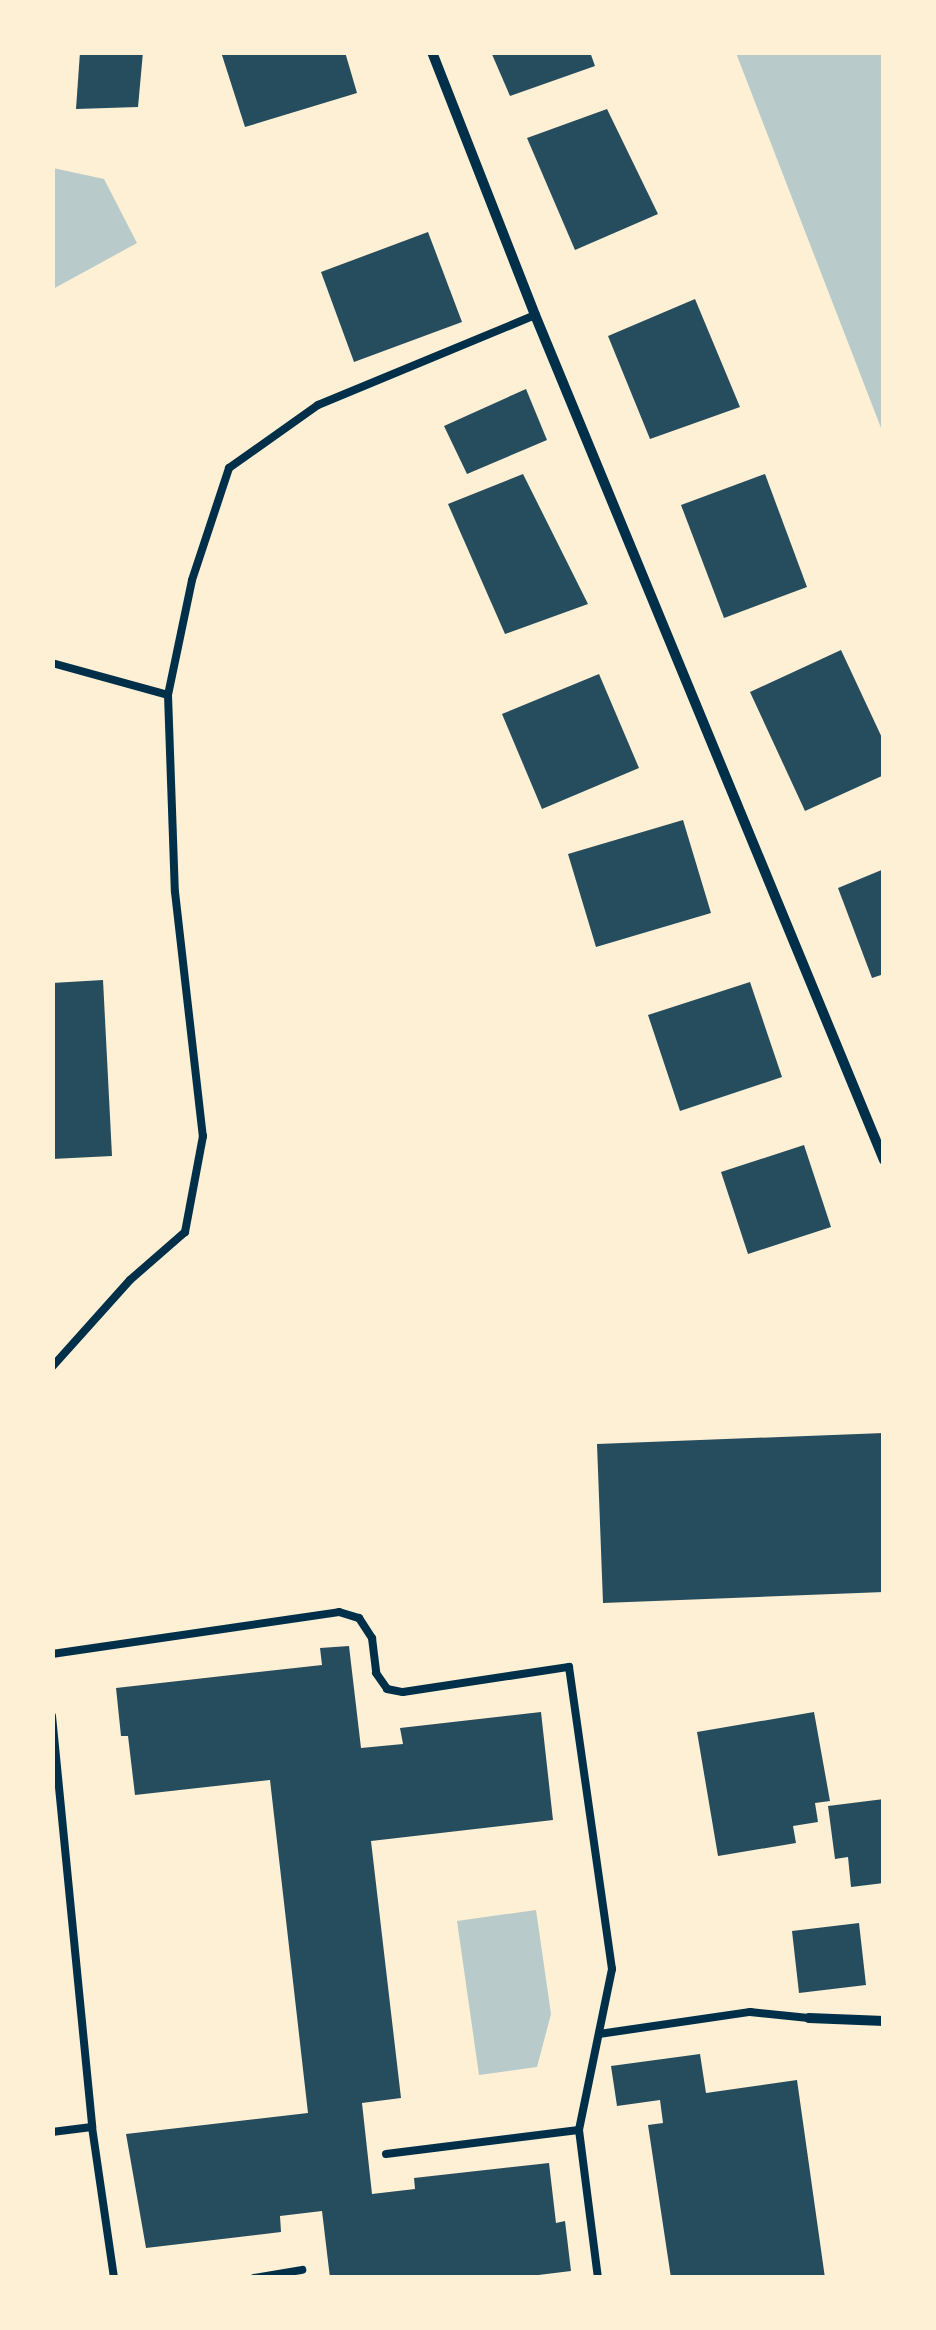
<!DOCTYPE html>
<html>
<head>
<meta charset="utf-8">
<style>
	body { margin:0 }
	#map { position:relative; width:936px; height:2330px; overflow:hidden; background:#fdf0d5; font-family:Roboto,sans-serif }
	div>[style] { position:absolute }
	.green>* { inset:0; background:#b9caca }
	.building>* { inset:0; background:#264d5e }
	.service>* { height:8px; margin:-4px; padding:0 4px; transform-origin:4px; border-radius:4px; background:#003049 }
	.minor>* { height:10px; margin:-5px; padding:0 5px; transform-origin:5px; border-radius:5px; background:#003049 }
	span { translate:-50% -50%; white-space:nowrap; text-align:center; line-height:1.15; -webkit-text-stroke:8px #fdf0d5; paint-order:stroke }
	.frame { position:absolute; inset:0; border:55px solid #fdf0d5; pointer-events:none }
</style>
</head>
<body>
<div id="map">
	<div class="green">
		<div style="clip-path:polygon(736px 53px,883px 53px,883px 433px)"></div>
		<div style="clip-path:polygon(53px 168px,104px 179px,137px 243px,53px 289px)"></div>
		<div style="clip-path:polygon(536px 1910px,551px 2014px,537px 2067px,479px 2075px,457px 1921px)"></div>
	</div>
	<div class="building">
		<div style="clip-path:polygon(80px 52px,143px 52px,138px 107px,76px 109px)"></div>
		<div style="clip-path:polygon(221px 52px,345px 52px,357px 93px,245px 127px)"></div>
		<div style="clip-path:polygon(491px 52px,590px 52px,595px 66px,510px 96px)"></div>
		<div style="clip-path:polygon(607px 109px,658px 214px,575px 250px,527px 138px)"></div>
		<div style="clip-path:polygon(428px 232px,462px 322px,354px 362px,321px 272px)"></div>
		<div style="clip-path:polygon(695px 299px,740px 407px,650px 439px,608px 336px)"></div>
		<div style="clip-path:polygon(526px 389px,547px 440px,467px 474px,444px 426px)"></div>
		<div style="clip-path:polygon(523px 474px,588px 604px,505px 634px,448px 504px)"></div>
		<div style="clip-path:polygon(765px 474px,807px 587px,724px 618px,681px 505px)"></div>
		<div style="clip-path:polygon(841px 650px,884px 742px,884px 775px,805px 811px,750px 692px)"></div>
		<div style="clip-path:polygon(599px 674px,639px 768px,542px 809px,502px 714px)"></div>
		<div style="clip-path:polygon(683px 820px,711px 913px,596px 947px,568px 854px)"></div>
		<div style="clip-path:polygon(884px 869px,884px 974px,872px 978px,838px 888px)"></div>
		<div style="clip-path:polygon(103px 980px,112px 1156px,52px 1159px,52px 983px)"></div>
		<div style="clip-path:polygon(750px 982px,782px 1077px,680px 1111px,648px 1015px)"></div>
		<div style="clip-path:polygon(804px 1145px,831px 1227px,748px 1254px,721px 1172px)"></div>
		<div style="clip-path:polygon(884px 1433px,884px 1592px,603px 1603px,597px 1444px)"></div>
		<div style="clip-path:polygon(349px 1646px,361px 1748px,403px 1744px,400px 1728px,541px 1712px,553px 1820px,371px 1841px,401px 2098px,362px 2103px,372px 2194px,415px 2189px,414px 2178px,549px 2163px,556px 2223px,565px 2221px,571px 2271px,514px 2278px,330px 2278px,322px 2211px,280px 2216px,281px 2232px,146px 2248px,126px 2134px,308px 2113px,270px 1780px,135px 1795px,128px 1736px,121px 1736px,116px 1688px,322px 1665px,320px 1648px)"></div>
		<div style="clip-path:polygon(814px 1712px,830px 1801px,815px 1803px,818px 1822px,793px 1826px,796px 1843px,718px 1856px,697px 1732px)"></div>
		<div style="clip-path:polygon(884px 1799px,884px 1883px,851px 1887px,848px 1857px,835px 1859px,828px 1806px)"></div>
		<div style="clip-path:polygon(859px 1923px,866px 1985px,799px 1993px,792px 1931px)"></div>
		<div style="clip-path:polygon(700px 2054px,706px 2093px,797px 2080px,825px 2278px,671px 2278px,648px 2125px,663px 2123px,660px 2100px,617px 2106px,611px 2066px)"></div>
	</div>
	<div class="service">
		<div style="left:52px;top:663px;width:120px;rotate:15.4deg"></div>
		<div style="left:168px;top:695px;width:197px;rotate:88deg"></div>
		<div style="left:175px;top:892px;width:246px;rotate:83.5deg"></div>
		<div style="left:203px;top:1136px;width:98px;rotate:100.6deg"></div>
		<div style="left:185px;top:1232px;width:73px;rotate:138.9deg"></div>
		<div style="left:130px;top:1280px;width:117px;rotate:131.9deg"></div>
		<div style="left:168px;top:695px;width:117px;rotate:-78.2deg"></div>
		<div style="left:192px;top:580px;width:118px;rotate:-71.7deg"></div>
		<div style="left:229px;top:468px;width:109px;rotate:-35.3deg"></div>
		<div style="left:318px;top:405px;width:235px;rotate:-22.5deg"></div>
		<div style="left:52px;top:1654px;width:290px;rotate:-8.3deg"></div>
		<div style="left:339px;top:1612px;width:21px;rotate:17deg"></div>
		<div style="left:359px;top:1618px;width:24px;rotate:57deg"></div>
		<div style="left:372px;top:1638px;width:35px;rotate:83deg"></div>
		<div style="left:376px;top:1673px;width:19px;rotate:55deg"></div>
		<div style="left:387px;top:1689px;width:16px;rotate:11deg"></div>
		<div style="left:403px;top:1692px;width:168px;rotate:-8.6deg"></div>
		<div style="left:569px;top:1667px;width:305px;rotate:81.9deg"></div>
		<div style="left:612px;top:1969px;width:164px;rotate:101.6deg"></div>
		<div style="left:579px;top:2130px;width:149px;rotate:82.7deg"></div>
		<div style="left:52px;top:1716px;width:413px;rotate:84.4deg"></div>
		<div style="left:92px;top:2127px;width:153px;rotate:81.7deg"></div>
		<div style="left:599px;top:2034px;width:153px;rotate:-8.3deg"></div>
		<div style="left:750px;top:2012px;width:59px;rotate:5.8deg"></div>
		<div style="left:52px;top:2132px;width:40px;rotate:-7.1deg"></div>
		<div style="left:386px;top:2154px;width:194px;rotate:-7.1deg"></div>
		<div style="left:254px;top:2278px;width:49px;rotate:-9.5deg"></div>
	</div>
	<div class="minor">
		<div style="left:432px;top:52px;width:282px;rotate:68.6deg"></div>
		<div style="left:535px;top:315px;width:914px;rotate:67.56deg"></div>
		<div style="left:809px;top:2018px;width:75px;rotate:2.3deg"></div>
	</div>
	<div class="frame"></div>
</div>
</body>
</html>
